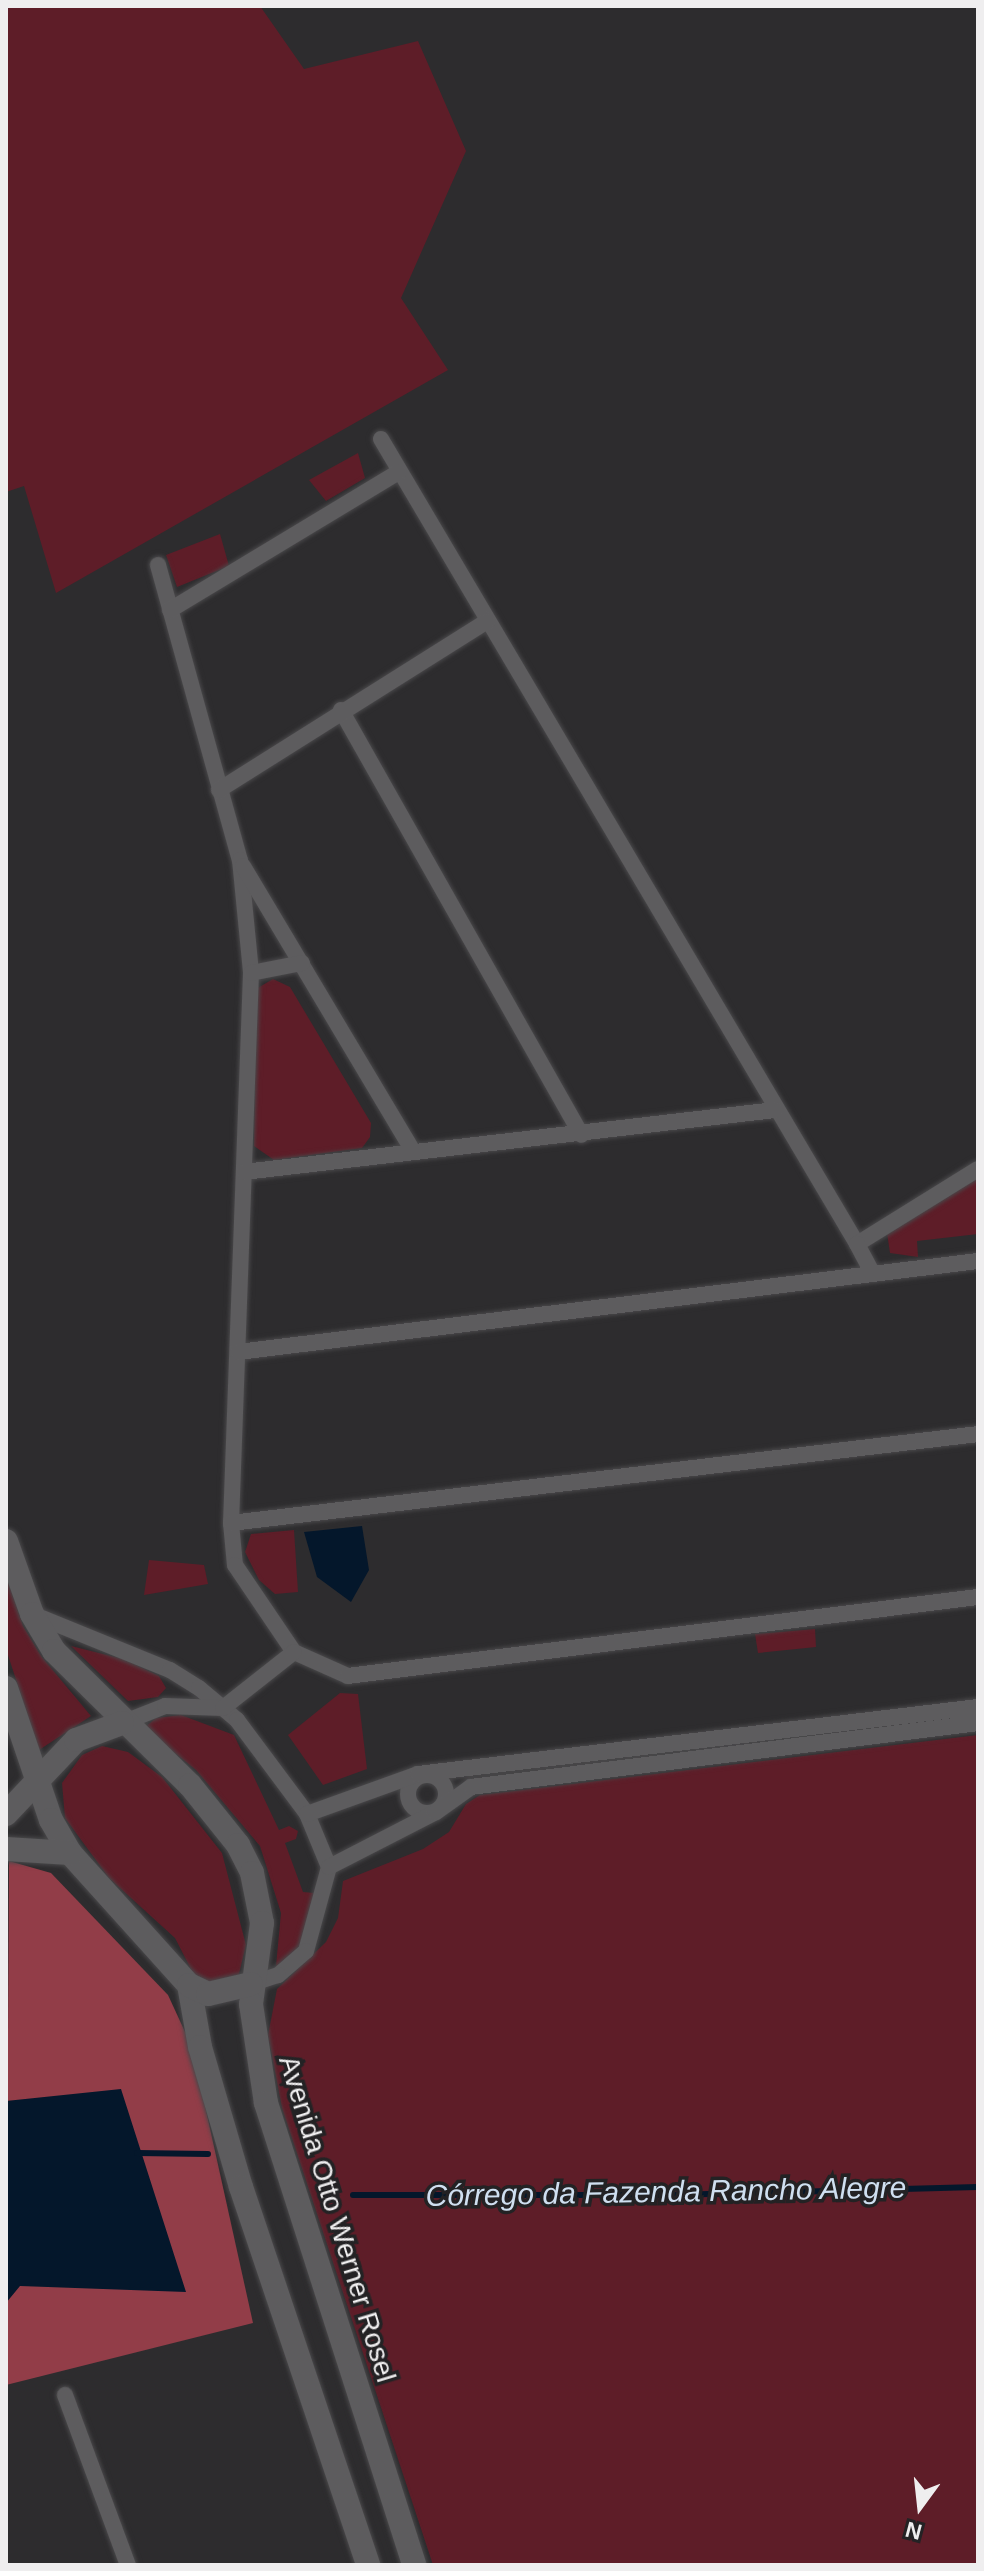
<!DOCTYPE html>
<html>
<head>
<meta charset="utf-8">
<style>
	body { margin:0 }
	#map { position:relative; width:984px; height:2571px; overflow:hidden; background:#2d2c2e; font-family:Helvetica,sans-serif }
	div>[style] { position:absolute }
	.green>* { inset:0; background:#5e1d28 }
	.forest>* { inset:0; background:#923d48 }
	.water>* { inset:0; background:#04172b }
	.stream>* { height:6px; margin:-3px; padding:0 3px; transform-origin:3px; border-radius:3px; background:#04172b }
	.roads { filter:drop-shadow(0 0 2px #49484a) drop-shadow(0 0 2px #49484a) }
	.street>* { height:16px; margin:-8px; padding:0 8px; transform-origin:8px; border-radius:8px; background:#5d5c5e }
	.street>.ring { margin:-8px; padding:0; box-sizing:content-box; background:none; border:16px solid #5d5c5e; border-radius:50% }
	.secondary>* { height:24px; margin:-12px; padding:0 12px; transform-origin:12px; border-radius:12px; background:#5d5c5e }
	span { translate:-50% -50%; white-space:nowrap; text-align:center; line-height:1.15; -webkit-text-stroke:7px #232224; paint-order:stroke }
	.street-label { font-size:28px; color:#efeeef }
	.water-label { font-size:30px; color:#cfdff0; font-style:italic }
	.frame { position:absolute; inset:0; border:8px solid #efeeef; pointer-events:none }
	.north { position:absolute; left:880px; top:2467px; width:80px; height:80px; -webkit-text-stroke:6px #232224; paint-order:stroke; rotate:195deg; font-size:22px; font-weight:700; line-height:32px; text-align:center; color:#efeeef }
	.north::after { content:''; display:block; margin:auto; width:28px; height:36px; background:#efeeef; clip-path:polygon(50% 0,100% 100%,50% 72%,0 100%) }
</style>
</head>
<body>
<div id="map">
	<div class="green">
		<div style="clip-path:polygon(6px 6px,260px 6px,304px 69px,418px 41px,466px 151px,401px 298px,448px 370px,56px 593px,24px 486px,6px 492px)"></div>
		<div style="clip-path:polygon(358px 453px,365px 478px,326px 501px,309px 480px)"></div>
		<div style="clip-path:polygon(220px 534px,229px 566px,177px 587px,166px 555px)"></div>
		<div style="clip-path:polygon(273px 979px,290px 987px,371px 1123px,370px 1137px,362px 1148px,274px 1160px,254px 1146px,256px 989px)"></div>
		<div style="clip-path:polygon(978px 1177px,978px 1234px,917px 1241px,918px 1257px,890px 1253px,887px 1233px)"></div>
		<div style="clip-path:polygon(294px 1530px,298px 1592px,275px 1594px,259px 1580px,245px 1552px,251px 1534px)"></div>
		<div style="clip-path:polygon(149px 1560px,204px 1565px,208px 1584px,144px 1595px)"></div>
		<div style="clip-path:polygon(6px 1576px,23px 1626px,41px 1656px,91px 1716px,39px 1750px,6px 1649px)"></div>
		<div style="clip-path:polygon(815px 1629px,816px 1647px,758px 1653px,755px 1634px)"></div>
		<div style="clip-path:polygon(71px 1646px,123px 1659px,159px 1676px,166px 1688px,158px 1697px,128px 1701px)"></div>
		<div style="clip-path:polygon(340px 1693px,358px 1694px,367px 1769px,323px 1785px,288px 1735px)"></div>
		<div style="clip-path:polygon(181px 1715px,234px 1735px,279px 1830px,289px 1826px,298px 1831px,296px 1839px,285px 1843px,303px 1892px,314px 1893px,300px 1950px,276px 1966px,281px 1913px,260px 1846px,196px 1770px,144px 1728px,156px 1718px)"></div>
		<div style="clip-path:polygon(978px 1735px,978px 2565px,433px 2565px,282px 2108px,268px 2035px,277px 1989px,326px 1942px,338px 1918px,343px 1881px,423px 1849px,449px 1832px,466px 1804px,480px 1795px)"></div>
		<div style="clip-path:polygon(102px 1746px,128px 1752px,162px 1777px,222px 1853px,246px 1945px,237px 1982px,218px 1988px,194px 1975px,175px 1938px,109px 1878px,65px 1818px,62px 1783px,82px 1755px)"></div>
	</div>
	<div class="forest">
		<div style="clip-path:polygon(9px 1861px,51px 1873px,168px 1995px,192px 2047px,253px 2323px,6px 2385px)"></div>
	</div>
	<div class="water">
		<div style="clip-path:polygon(362px 1526px,369px 1570px,351px 1602px,317px 1577px,304px 1532px)"></div>
		<div style="clip-path:polygon(121px 2089px,186px 2292px,20px 2286px,6px 2303px,6px 2101px)"></div>
	</div>
	<div class="stream">
		<div style="left:137px;top:2153px;width:71px;rotate:0.8deg"></div>
		<div style="left:353px;top:2195px;width:319px"></div>
		<div style="left:672px;top:2195px;width:306px;rotate:-1.5deg"></div>
	</div>
	<div class="roads">
		<div class="street">
			<div style="left:381px;top:439px;width:935px;rotate:59.4deg"></div>
			<div style="left:857px;top:1244px;width:142px;rotate:-31.8deg"></div>
			<div style="left:158px;top:565px;width:306px;rotate:74.5deg"></div>
			<div style="left:240px;top:860px;width:114px;rotate:84.4deg"></div>
			<div style="left:251px;top:973px;width:550px;rotate:92.08deg"></div>
			<div style="left:231px;top:1523px;width:42px;rotate:84.6deg"></div>
			<div style="left:235px;top:1565px;width:105px;rotate:55.9deg"></div>
			<div style="left:294px;top:1652px;width:59px;rotate:24deg"></div>
			<div style="left:348px;top:1676px;width:635px;rotate:-7.15deg"></div>
			<div style="left:170px;top:610px;width:267px;rotate:-31.1deg"></div>
			<div style="left:341px;top:710px;width:488px;rotate:60.5deg"></div>
			<div style="left:219px;top:790px;width:317px;rotate:-32.2deg"></div>
			<div style="left:243px;top:866px;width:330px;rotate:59.2deg"></div>
			<div style="left:251px;top:973px;width:52px;rotate:-11.1deg"></div>
			<div style="left:244px;top:1172px;width:535px;rotate:-6.66deg"></div>
			<div style="left:857px;top:1244px;width:34px;rotate:62deg"></div>
			<div style="left:238px;top:1352px;width:746px;rotate:-7.01deg"></div>
			<div style="left:231px;top:1523px;width:752px;rotate:-6.79deg"></div>
			<div style="left:32px;top:1614px;width:149px;rotate:22.1deg"></div>
			<div style="left:170px;top:1670px;width:34px;rotate:32deg"></div>
			<div style="left:199px;top:1688px;width:50px;rotate:40.1deg"></div>
			<div style="left:237px;top:1720px;width:117px;rotate:53.3deg"></div>
			<div style="left:307px;top:1814px;width:57px;rotate:67.5deg"></div>
			<div style="left:329px;top:1867px;width:87px;rotate:105.3deg"></div>
			<div style="left:306px;top:1951px;width:37px;rotate:139deg"></div>
			<div style="left:278px;top:1975px;width:28px;rotate:162deg"></div>
			<div style="left:122px;top:1723px;width:46px;rotate:-21.6deg"></div>
			<div style="left:165px;top:1706px;width:58px;rotate:2deg"></div>
			<div style="left:223px;top:1708px;width:90px;rotate:-38.3deg"></div>
			<div class="ring" style="left:408px;top:1775px;width:22px;height:22px"></div>
			<div style="left:307px;top:1814px;width:118px;rotate:-19.8deg"></div>
			<div style="left:418px;top:1774px;width:564px;rotate:-6.82deg"></div>
			<div style="left:329px;top:1867px;width:120px;rotate:-27.2deg"></div>
			<div style="left:436px;top:1812px;width:43px;rotate:-35.5deg"></div>
			<div style="left:471px;top:1787px;width:511px;rotate:-7.19deg"></div>
			<div style="left:65px;top:2395px;width:181px;rotate:69.7deg"></div>
		</div>
		<div class="secondary">
			<div style="left:6px;top:1541px;width:77px;rotate:70.4deg"></div>
			<div style="left:32px;top:1614px;width:43px;rotate:59.3deg"></div>
			<div style="left:54px;top:1651px;width:191px;rotate:44.6deg"></div>
			<div style="left:190px;top:1785px;width:77px;rotate:51.3deg"></div>
			<div style="left:238px;top:1845px;width:31px;rotate:63deg"></div>
			<div style="left:252px;top:1873px;width:51px;rotate:78.7deg"></div>
			<div style="left:262px;top:1923px;width:82px;rotate:97.7deg"></div>
			<div style="left:251px;top:2004px;width:100px;rotate:81.4deg"></div>
			<div style="left:266px;top:2103px;width:485px;rotate:72.2deg"></div>
			<div style="left:6px;top:1688px;width:139px;rotate:71.2deg"></div>
			<div style="left:51px;top:1820px;width:38px;rotate:60deg"></div>
			<div style="left:70px;top:1853px;width:178px;rotate:48deg"></div>
			<div style="left:189px;top:1985px;width:63px;rotate:79.9deg"></div>
			<div style="left:200px;top:2047px;width:146px;rotate:73.7deg"></div>
			<div style="left:241px;top:2187px;width:399px;rotate:71.4deg"></div>
			<div style="left:6px;top:1814px;width:102px;rotate:-46.6deg"></div>
			<div style="left:76px;top:1740px;width:49px;rotate:-20.3deg"></div>
			<div style="left:6px;top:1849px;width:64px;rotate:3.6deg"></div>
			<div style="left:189px;top:1985px;width:21px;rotate:25deg"></div>
			<div style="left:208px;top:1994px;width:44px;rotate:-13.1deg"></div>
		</div>
	</div>
	<div class="street-label">
		<span style="left:337px;top:2219px;rotate:73deg">Avenida Otto Werner Rosel</span>
	</div>
	<div class="water-label">
		<span style="left:666px;top:2192px;rotate:-1deg">Córrego da Fazenda Rancho Alegre</span>
	</div>
	<div class="frame"></div>
	<div class="north">N</div>
</div>
</body>
</html>
